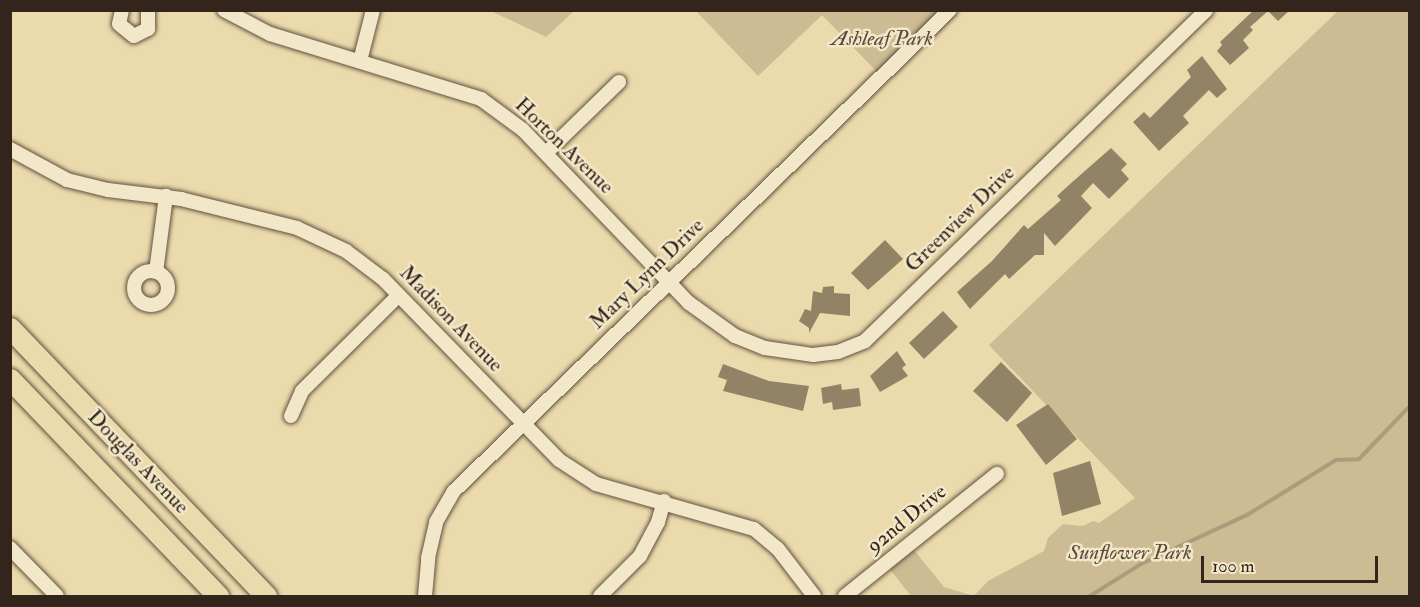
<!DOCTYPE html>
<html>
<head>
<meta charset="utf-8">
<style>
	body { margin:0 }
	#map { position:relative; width:1420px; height:607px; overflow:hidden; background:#ebdaac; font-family:"IM FELL Double Pica",serif }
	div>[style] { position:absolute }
	.green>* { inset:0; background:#ccbb93 }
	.stream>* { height:4px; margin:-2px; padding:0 2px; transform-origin:2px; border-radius:2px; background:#ac9c7b }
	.building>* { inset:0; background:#938366 }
	.roads { filter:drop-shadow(0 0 2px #61523f) drop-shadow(0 0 2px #61523f) }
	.street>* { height:14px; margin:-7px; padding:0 7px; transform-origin:7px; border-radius:7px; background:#f2e7c9 }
	.street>.ring { margin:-7px; padding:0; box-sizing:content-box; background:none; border:14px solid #f2e7c9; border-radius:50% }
	.primary>* { height:21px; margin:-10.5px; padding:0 10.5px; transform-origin:10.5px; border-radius:10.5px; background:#ebdaac }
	span { translate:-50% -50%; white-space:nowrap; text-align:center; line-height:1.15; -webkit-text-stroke:5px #f2e7c9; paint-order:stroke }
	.park-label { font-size:21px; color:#594a39; font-style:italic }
	.street-label { font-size:21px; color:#33251b }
	.frame { position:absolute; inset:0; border:12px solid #33251b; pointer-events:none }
	.scale { position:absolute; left:1201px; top:556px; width:177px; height:27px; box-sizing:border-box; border:3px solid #33251b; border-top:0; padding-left:8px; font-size:18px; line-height:21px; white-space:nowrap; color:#33251b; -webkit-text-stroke:4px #f2e7c9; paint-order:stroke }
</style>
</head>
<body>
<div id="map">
	<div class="green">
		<div style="clip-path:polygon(491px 11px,574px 10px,574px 11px,546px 37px)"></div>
		<div style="clip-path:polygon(696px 11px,950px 11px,882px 77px,822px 15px,758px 76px)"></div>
		<div style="clip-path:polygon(1338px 11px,1409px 11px,1409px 596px,911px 596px,885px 563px,909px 544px,944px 587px,974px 596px,988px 581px,1044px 551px,1048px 538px,1063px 524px,1083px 526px,1093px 521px,1099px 523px,1135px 498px,989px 345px)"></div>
	</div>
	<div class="stream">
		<div style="left:1090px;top:596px;width:60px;rotate:-32.1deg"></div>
		<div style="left:1141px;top:564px;width:117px;rotate:-24.8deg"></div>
		<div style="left:1247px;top:515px;width:105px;rotate:-31.7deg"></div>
		<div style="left:1336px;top:460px;width:23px;rotate:-2deg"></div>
		<div style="left:1359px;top:459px;width:74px;rotate:-46.1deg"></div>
	</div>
	<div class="building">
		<div style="clip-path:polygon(1254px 10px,1290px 10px,1278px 21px,1268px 11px,1250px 27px,1253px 30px,1243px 40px,1249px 48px,1230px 65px,1217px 51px,1222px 45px,1220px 42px)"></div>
		<div style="clip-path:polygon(1202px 56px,1227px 89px,1217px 98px,1209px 90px,1183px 116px,1189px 123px,1159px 151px,1133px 122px,1144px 112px,1150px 118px,1191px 77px,1187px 70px)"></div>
		<div style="clip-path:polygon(1111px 148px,1127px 164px,1121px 170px,1129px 179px,1109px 199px,1093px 183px,1081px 196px,1092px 208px,1055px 246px,1044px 233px,1044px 255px,1035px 255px,1009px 279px,1005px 274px,970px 309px,957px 292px,992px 261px,1024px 225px,1028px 229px,1061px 200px,1057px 196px,1070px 184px)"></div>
		<div style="clip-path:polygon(885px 240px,903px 259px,868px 290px,851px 273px)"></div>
		<div style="clip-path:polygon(834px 286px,834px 293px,850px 294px,850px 316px,820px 313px,809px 333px,809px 328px,799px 321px,805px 309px,811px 311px,813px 291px,822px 293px,823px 287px)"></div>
		<div style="clip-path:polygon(943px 311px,958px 327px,924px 359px,909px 343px)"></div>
		<div style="clip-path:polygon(897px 351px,906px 365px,902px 368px,908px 376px,880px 392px,870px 376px)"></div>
		<div style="clip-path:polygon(1001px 362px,1032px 393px,1007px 422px,973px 391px)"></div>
		<div style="clip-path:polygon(723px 364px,769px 381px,809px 386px,803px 411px,723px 391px,727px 380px,718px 377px)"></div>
		<div style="clip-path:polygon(841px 384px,842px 390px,859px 388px,861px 406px,833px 410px,832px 402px,823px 404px,821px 388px)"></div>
		<div style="clip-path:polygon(1048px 404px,1077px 439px,1046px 465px,1016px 425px)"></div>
		<div style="clip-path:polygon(1090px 461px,1101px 504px,1062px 516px,1053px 473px)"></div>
	</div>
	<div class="roads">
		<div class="street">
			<div style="left:122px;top:10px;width:14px;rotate:102deg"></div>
			<div style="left:119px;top:24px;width:19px;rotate:39deg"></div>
			<div style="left:134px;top:36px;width:16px;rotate:-27deg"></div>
			<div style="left:148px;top:29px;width:19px;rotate:-90deg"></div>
			<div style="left:224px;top:10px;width:52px;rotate:27.6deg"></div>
			<div style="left:270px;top:34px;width:221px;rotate:17.1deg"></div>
			<div style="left:481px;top:99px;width:52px;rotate:36.4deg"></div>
			<div style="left:523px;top:130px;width:240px;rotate:46.2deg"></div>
			<div style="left:689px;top:303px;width:57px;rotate:35.7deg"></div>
			<div style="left:735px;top:336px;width:32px;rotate:22deg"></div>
			<div style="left:765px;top:348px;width:49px;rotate:8.3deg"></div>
			<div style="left:813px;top:355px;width:25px;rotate:-7deg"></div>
			<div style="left:838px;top:352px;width:29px;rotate:-22deg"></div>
			<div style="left:865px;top:341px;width:475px;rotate:-44.1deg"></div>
			<div style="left:360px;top:61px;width:53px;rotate:-75.7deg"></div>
			<div style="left:10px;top:149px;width:65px;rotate:28.5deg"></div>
			<div style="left:67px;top:180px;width:42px;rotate:13.7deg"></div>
			<div style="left:108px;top:190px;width:74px;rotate:7deg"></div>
			<div style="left:181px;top:199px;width:120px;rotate:14deg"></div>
			<div style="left:297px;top:228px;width:54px;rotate:25.1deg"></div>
			<div style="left:346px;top:251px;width:46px;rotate:37.1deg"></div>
			<div style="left:383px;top:279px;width:252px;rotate:45.8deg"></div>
			<div style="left:559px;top:460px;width:44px;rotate:33deg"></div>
			<div style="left:596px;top:484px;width:164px;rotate:15.9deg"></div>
			<div style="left:754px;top:529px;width:31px;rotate:40deg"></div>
			<div style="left:778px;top:549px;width:59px;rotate:52.5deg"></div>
			<div style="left:546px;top:153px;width:102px;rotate:-44.2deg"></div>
			<div class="ring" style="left:134px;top:271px;width:20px;height:20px"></div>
			<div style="left:156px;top:272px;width:77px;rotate:-82.5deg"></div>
			<div style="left:291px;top:416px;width:27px;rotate:-66deg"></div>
			<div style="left:302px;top:391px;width:136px;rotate:-44.7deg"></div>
			<div style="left:10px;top:548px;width:67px;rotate:45.6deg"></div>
			<div style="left:425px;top:596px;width:38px;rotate:-85deg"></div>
			<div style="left:428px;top:558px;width:37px;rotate:-77deg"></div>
			<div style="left:436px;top:522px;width:36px;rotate:-60deg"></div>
			<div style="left:454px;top:491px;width:691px;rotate:-44.12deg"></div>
			<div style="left:600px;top:596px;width:57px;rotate:-45deg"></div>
			<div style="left:640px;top:556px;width:38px;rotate:-62deg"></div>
			<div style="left:658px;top:522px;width:22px;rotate:-74deg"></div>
			<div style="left:845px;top:596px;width:195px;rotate:-38.8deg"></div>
		</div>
		<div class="primary">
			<div style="left:10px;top:328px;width:371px;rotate:46.3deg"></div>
			<div style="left:10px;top:379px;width:301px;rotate:46.2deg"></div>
		</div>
	</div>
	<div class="park-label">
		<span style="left:882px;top:39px">Ashleaf Park</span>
		<span style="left:1130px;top:553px">Sunflower Park</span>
	</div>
	<div class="street-label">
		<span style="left:564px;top:146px;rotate:44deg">Horton Avenue</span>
		<span style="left:960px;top:219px;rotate:-44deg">Greenview Drive</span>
		<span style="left:647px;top:274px;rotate:-44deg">Mary Lynn Drive</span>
		<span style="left:451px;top:319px;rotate:46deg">Madison Avenue</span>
		<span style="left:138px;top:462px;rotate:46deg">Douglas Avenue</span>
		<span style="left:907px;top:519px;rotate:-39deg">92nd Drive</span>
	</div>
	<div class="frame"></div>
	<div class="scale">100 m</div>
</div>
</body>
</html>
